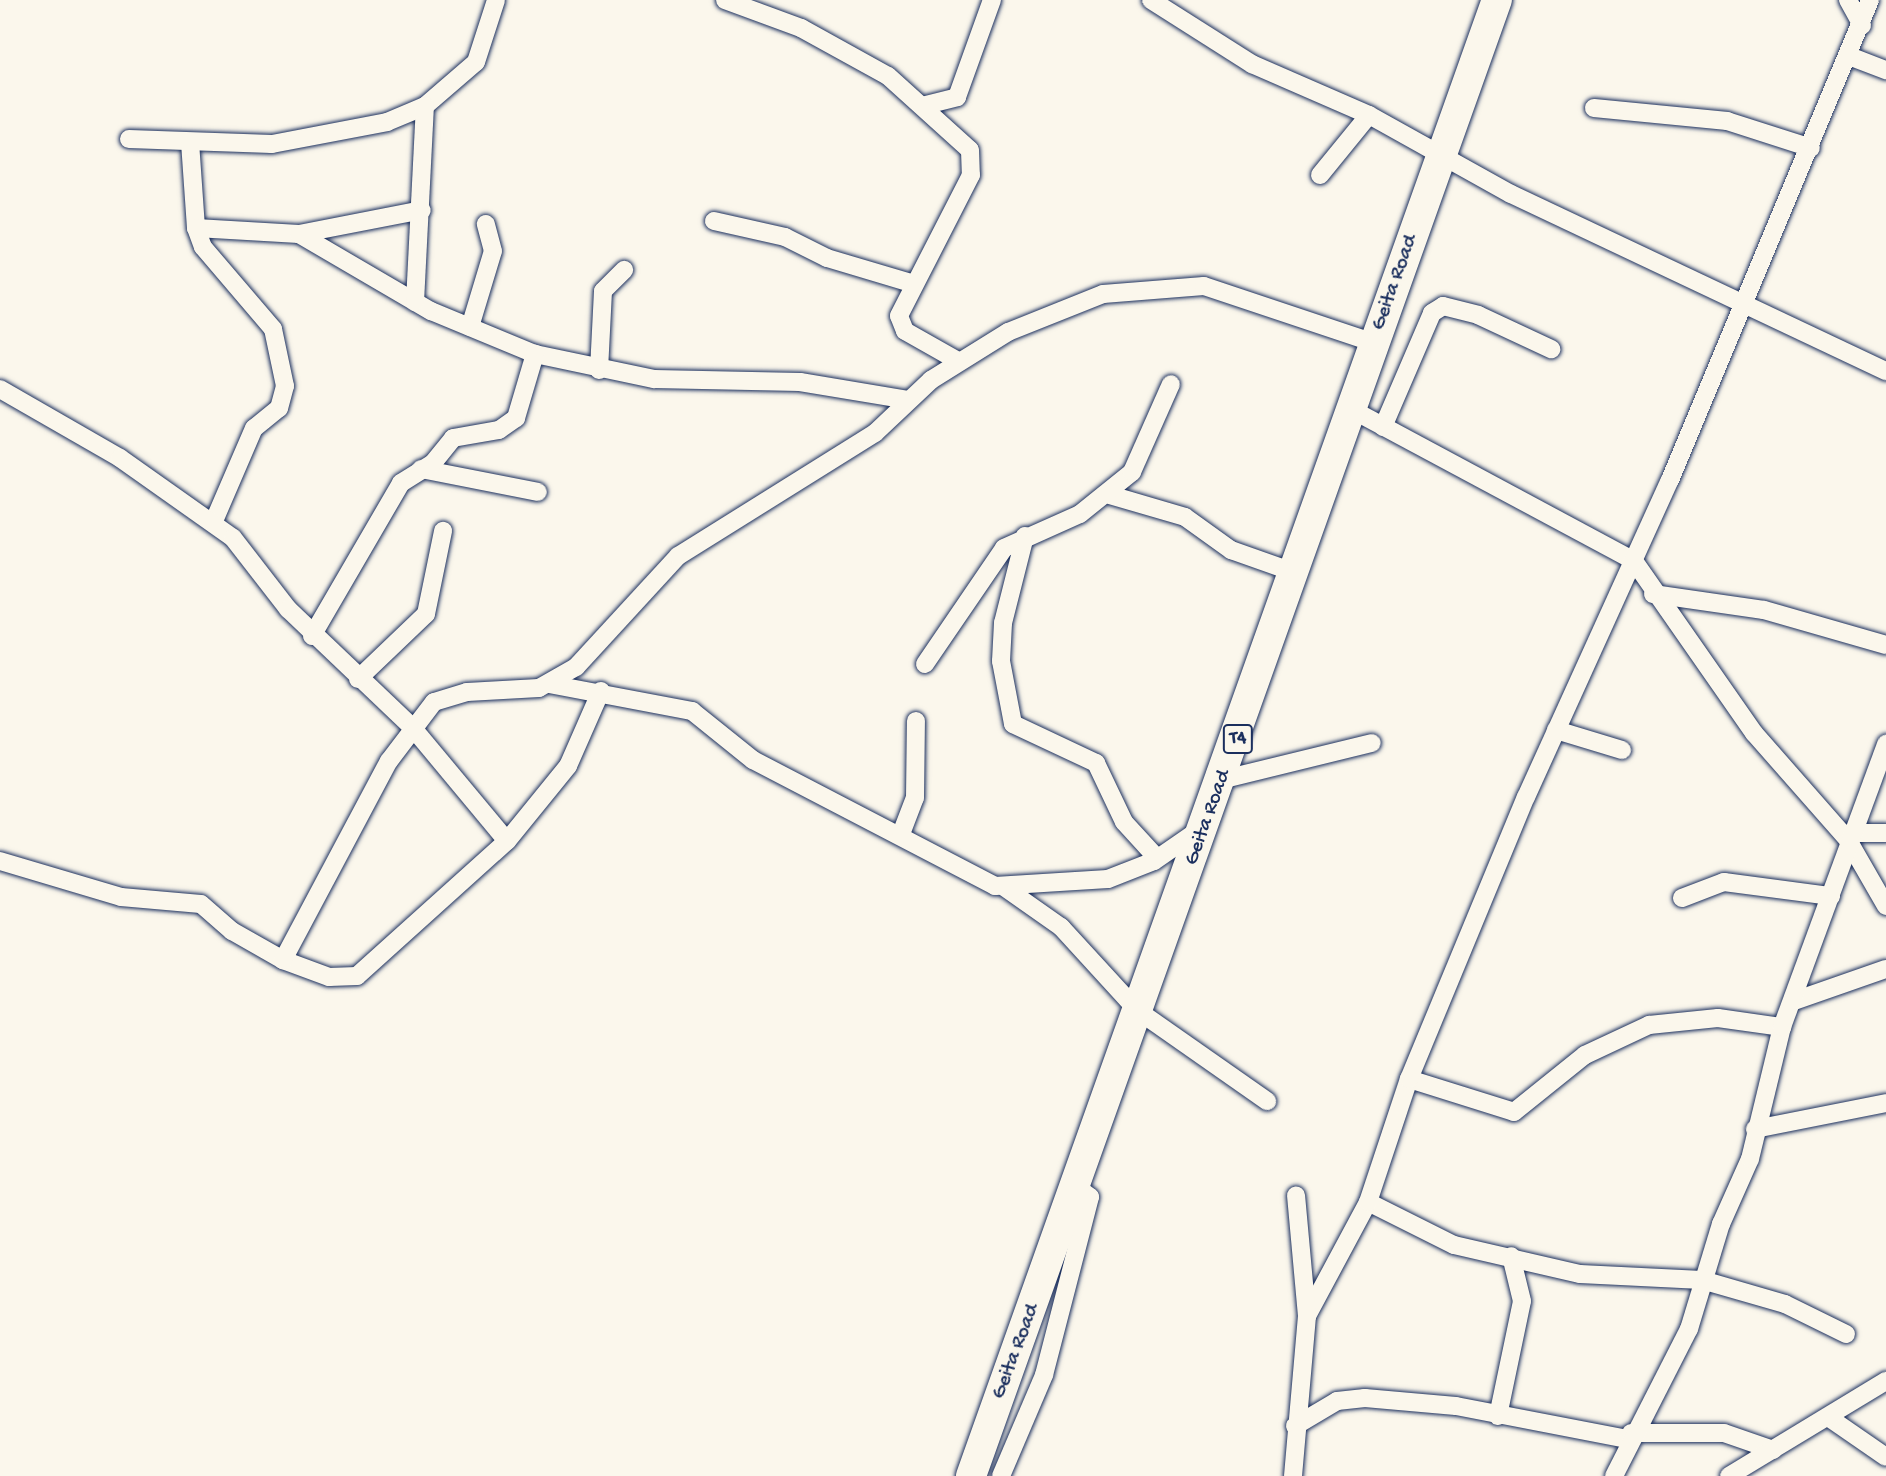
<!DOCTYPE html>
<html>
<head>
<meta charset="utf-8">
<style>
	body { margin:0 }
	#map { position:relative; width:1886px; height:1476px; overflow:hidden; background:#fbf7ec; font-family:"Gochi Hand",sans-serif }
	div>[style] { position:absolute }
	.roads { filter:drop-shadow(0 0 2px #1b2f5e) drop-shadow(0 0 2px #1b2f5e) }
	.street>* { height:18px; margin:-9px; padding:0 9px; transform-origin:9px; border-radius:9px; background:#fbf7ec }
	.highway>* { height:30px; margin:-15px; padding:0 15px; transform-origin:15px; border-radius:15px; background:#fbf7ec }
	span { translate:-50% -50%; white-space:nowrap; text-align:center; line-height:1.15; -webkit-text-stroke:5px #fbf7ec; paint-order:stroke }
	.shield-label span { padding:2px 5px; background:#fbf7ec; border:2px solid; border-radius:5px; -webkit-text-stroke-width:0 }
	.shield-label { font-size:19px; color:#1b2f5e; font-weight:700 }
	.street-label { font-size:21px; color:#1b2f5e }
</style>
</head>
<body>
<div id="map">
	<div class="roads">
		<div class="street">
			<div style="left:725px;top:0;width:81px;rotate:20.2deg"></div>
			<div style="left:801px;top:28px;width:99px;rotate:28.9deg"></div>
			<div style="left:888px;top:76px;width:110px;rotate:42.1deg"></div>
			<div style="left:970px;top:150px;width:25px;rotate:88deg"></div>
			<div style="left:971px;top:175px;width:158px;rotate:117.1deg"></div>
			<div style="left:899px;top:316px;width:16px;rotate:68deg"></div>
			<div style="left:905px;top:331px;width:61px;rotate:29.5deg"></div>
			<div style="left:1151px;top:0;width:120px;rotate:32.4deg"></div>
			<div style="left:1252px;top:64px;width:128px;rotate:23.6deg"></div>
			<div style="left:1369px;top:115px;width:162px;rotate:29.1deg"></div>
			<div style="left:1511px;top:194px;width:415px;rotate:25.3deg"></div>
			<div style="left:1848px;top:0;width:29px;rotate:61deg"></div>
			<div style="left:1849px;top:56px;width:40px;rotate:21deg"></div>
			<div style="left:926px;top:105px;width:32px;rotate:-14deg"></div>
			<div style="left:957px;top:97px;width:103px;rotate:-70.2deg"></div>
			<div style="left:1594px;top:108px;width:134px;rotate:5.6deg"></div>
			<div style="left:1727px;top:121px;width:88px;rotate:17.8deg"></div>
			<div style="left:129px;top:139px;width:143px;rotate:2deg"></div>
			<div style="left:272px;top:144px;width:117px;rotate:-10.8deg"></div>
			<div style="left:387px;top:122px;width:41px;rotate:-22.8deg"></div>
			<div style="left:425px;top:106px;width:67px;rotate:-40.8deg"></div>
			<div style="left:476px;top:62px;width:65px;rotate:-72.1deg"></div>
			<div style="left:190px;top:142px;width:86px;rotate:86deg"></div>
			<div style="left:196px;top:228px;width:20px;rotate:70deg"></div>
			<div style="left:203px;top:247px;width:108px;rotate:49.5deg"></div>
			<div style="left:273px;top:329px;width:58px;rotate:78.1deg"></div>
			<div style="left:285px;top:386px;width:23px;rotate:105deg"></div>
			<div style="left:279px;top:408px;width:32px;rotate:141deg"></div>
			<div style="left:254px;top:428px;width:103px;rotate:113.3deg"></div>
			<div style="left:1320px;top:175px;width:77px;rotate:-50.8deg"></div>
			<div style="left:714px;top:221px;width:73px;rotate:12.7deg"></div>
			<div style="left:785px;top:237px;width:47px;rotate:26.6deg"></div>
			<div style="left:827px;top:258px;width:88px;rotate:16.6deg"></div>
			<div style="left:196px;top:228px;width:103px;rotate:3.3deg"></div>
			<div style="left:299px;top:234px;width:125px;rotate:-11deg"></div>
			<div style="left:299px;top:234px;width:153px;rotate:30.3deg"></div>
			<div style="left:431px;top:311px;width:113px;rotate:22.5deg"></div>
			<div style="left:535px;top:354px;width:122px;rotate:11.9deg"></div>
			<div style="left:654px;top:379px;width:146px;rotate:1.2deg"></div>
			<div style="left:800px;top:382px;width:109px;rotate:9.5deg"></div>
			<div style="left:415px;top:302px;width:196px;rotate:-87.1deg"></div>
			<div style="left:470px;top:327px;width:79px;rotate:-73.2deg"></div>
			<div style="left:493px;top:251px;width:28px;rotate:-105deg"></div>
			<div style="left:599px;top:370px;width:79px;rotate:-87.1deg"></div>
			<div style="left:603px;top:291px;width:30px;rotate:-45deg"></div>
			<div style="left:0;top:389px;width:138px;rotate:29.9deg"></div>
			<div style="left:120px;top:458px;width:138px;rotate:35.3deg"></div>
			<div style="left:233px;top:538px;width:90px;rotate:52.2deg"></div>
			<div style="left:288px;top:609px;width:171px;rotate:43.6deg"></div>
			<div style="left:412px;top:727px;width:148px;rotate:50.2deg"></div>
			<div style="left:1349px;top:408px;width:323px;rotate:28.2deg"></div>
			<div style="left:1634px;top:561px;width:210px;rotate:55.1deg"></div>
			<div style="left:1754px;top:733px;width:142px;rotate:48.7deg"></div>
			<div style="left:1848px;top:840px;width:76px;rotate:60.1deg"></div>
			<div style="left:1383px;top:427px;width:124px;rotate:-66.7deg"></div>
			<div style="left:1432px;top:313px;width:13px;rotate:-32deg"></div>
			<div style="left:1443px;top:306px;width:36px;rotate:14deg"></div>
			<div style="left:1478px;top:315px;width:81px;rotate:25deg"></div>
			<div style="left:421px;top:469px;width:119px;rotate:11.1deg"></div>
			<div style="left:1110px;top:495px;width:78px;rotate:16.3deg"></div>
			<div style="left:1185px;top:517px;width:57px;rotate:35.7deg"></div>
			<div style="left:1231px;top:550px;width:66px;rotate:19.5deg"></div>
			<div style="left:1025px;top:536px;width:90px;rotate:104.2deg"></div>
			<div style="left:1003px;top:623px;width:38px;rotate:93deg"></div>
			<div style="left:1001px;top:661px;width:64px;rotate:79.2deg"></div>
			<div style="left:1013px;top:724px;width:92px;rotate:25.2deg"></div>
			<div style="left:1096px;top:763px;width:65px;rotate:64.6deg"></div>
			<div style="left:1124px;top:822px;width:49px;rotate:47.5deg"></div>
			<div style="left:1653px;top:594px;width:112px;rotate:8.2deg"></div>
			<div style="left:1764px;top:610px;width:127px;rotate:16deg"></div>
			<div style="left:312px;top:636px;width:177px;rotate:-59.8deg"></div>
			<div style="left:401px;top:483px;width:38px;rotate:-32deg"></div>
			<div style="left:433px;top:463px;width:32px;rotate:-51deg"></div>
			<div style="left:453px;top:438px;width:47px;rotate:-9.9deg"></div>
			<div style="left:499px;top:430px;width:21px;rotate:-35deg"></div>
			<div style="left:516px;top:418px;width:67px;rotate:-73.5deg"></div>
			<div style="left:925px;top:664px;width:140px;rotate:-55.7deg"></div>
			<div style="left:1004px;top:548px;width:83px;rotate:-24.1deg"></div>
			<div style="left:1080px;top:514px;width:67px;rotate:-38.9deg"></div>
			<div style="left:1132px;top:472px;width:96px;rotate:-66.1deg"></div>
			<div style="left:358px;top:679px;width:94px;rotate:-43.7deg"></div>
			<div style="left:426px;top:614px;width:85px;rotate:-78.4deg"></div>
			<div style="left:549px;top:684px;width:146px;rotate:10.7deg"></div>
			<div style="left:692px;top:711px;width:78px;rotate:38.8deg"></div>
			<div style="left:753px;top:760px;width:273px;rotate:27.5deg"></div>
			<div style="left:995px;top:886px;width:113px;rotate:-3.5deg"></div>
			<div style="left:1108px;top:879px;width:49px;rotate:-21.4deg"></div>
			<div style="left:1154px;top:861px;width:56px;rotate:-34.8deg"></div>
			<div style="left:1556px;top:730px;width:69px;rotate:16.9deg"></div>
			<div style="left:1224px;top:779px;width:152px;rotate:-13.7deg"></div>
			<div style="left:1850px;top:833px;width:36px"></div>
			<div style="left:901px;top:834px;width:39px;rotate:-69deg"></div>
			<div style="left:915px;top:798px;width:77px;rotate:-89.3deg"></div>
			<div style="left:0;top:861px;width:126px;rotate:16.6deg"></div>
			<div style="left:121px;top:897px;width:80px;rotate:5deg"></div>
			<div style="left:201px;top:904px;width:41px;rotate:41.1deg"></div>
			<div style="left:232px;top:931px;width:59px;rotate:29.6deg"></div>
			<div style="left:283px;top:960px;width:49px;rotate:20.3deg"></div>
			<div style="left:329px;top:977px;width:28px;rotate:-2deg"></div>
			<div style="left:357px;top:976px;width:202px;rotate:-42deg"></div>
			<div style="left:507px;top:841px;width:97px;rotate:-50.9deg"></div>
			<div style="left:568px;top:766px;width:82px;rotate:-66.3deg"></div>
			<div style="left:1004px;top:887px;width:70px;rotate:35.1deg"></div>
			<div style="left:1061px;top:927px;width:113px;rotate:47.5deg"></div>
			<div style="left:1137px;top:1010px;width:159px;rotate:35deg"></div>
			<div style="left:1682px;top:898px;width:45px;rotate:-20.9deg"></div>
			<div style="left:1724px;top:882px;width:108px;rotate:7.5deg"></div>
			<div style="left:283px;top:960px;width:225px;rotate:-62deg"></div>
			<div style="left:389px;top:761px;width:74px;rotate:-52.7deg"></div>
			<div style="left:434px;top:702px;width:34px;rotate:-17deg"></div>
			<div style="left:467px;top:692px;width:72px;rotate:-3.2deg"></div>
			<div style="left:539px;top:688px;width:43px;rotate:-29.6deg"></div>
			<div style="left:576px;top:667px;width:151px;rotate:-47.4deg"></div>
			<div style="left:678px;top:556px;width:232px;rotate:-32deg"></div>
			<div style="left:875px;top:433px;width:77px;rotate:-43.4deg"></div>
			<div style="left:931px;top:380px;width:91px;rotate:-31.9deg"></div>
			<div style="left:1008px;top:332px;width:102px;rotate:-21.8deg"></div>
			<div style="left:1103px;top:294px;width:101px;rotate:-4.5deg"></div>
			<div style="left:1204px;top:286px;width:179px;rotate:18.5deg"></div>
			<div style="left:1794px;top:1001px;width:97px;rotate:-19.2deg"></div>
			<div style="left:1409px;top:1079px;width:110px;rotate:17.4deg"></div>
			<div style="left:1514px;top:1112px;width:91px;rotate:-38.8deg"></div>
			<div style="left:1585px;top:1055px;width:71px;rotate:-25.1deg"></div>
			<div style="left:1649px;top:1025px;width:69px;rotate:-5.8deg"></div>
			<div style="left:1718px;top:1018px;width:65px;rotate:8deg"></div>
			<div style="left:1755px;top:1129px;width:134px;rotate:-11.2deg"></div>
			<div style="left:1368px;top:1202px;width:96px;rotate:26.6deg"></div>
			<div style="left:1454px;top:1245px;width:129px;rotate:13deg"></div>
			<div style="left:1580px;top:1274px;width:122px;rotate:2.8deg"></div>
			<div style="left:1702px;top:1280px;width:86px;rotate:16.1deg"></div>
			<div style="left:1785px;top:1304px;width:68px;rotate:26.2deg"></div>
			<div style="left:1307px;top:1316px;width:129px;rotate:-61.8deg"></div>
			<div style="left:1368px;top:1202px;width:130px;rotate:-71.6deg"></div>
			<div style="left:1409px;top:1079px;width:305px;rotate:-67.5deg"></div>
			<div style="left:1526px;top:797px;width:348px;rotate:-65.6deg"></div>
			<div style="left:1670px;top:480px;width:520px;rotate:-67.38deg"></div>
			<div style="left:1498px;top:1416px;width:117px;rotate:-78.2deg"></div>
			<div style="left:1522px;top:1301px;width:46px;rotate:-103.7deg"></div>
			<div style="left:1828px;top:1417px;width:70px;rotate:34.6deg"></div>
			<div style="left:1295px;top:1426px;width:49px;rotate:-30.8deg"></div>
			<div style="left:1337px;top:1401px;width:28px;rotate:-6deg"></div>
			<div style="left:1365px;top:1398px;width:91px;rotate:5deg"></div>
			<div style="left:1456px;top:1406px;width:175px;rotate:10.9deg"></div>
			<div style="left:1631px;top:1433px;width:93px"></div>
			<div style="left:1724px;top:1433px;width:52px;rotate:19.1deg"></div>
			<div style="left:1001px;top:1476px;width:110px;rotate:-66.9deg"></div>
			<div style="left:1044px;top:1375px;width:184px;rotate:-75.5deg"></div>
			<div style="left:1090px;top:1197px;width:15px;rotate:-143deg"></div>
			<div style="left:1293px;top:1476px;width:161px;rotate:-85deg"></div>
			<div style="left:1307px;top:1316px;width:121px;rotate:-95.2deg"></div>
			<div style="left:1614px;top:1476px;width:165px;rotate:-63deg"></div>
			<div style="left:1689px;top:1329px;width:110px;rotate:-73.1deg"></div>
			<div style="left:1721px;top:1224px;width:71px;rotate:-66deg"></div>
			<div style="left:1750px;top:1159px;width:136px;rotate:-76.4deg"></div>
			<div style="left:1782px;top:1027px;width:302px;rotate:-69.8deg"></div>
			<div style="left:1729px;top:1476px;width:184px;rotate:-31.2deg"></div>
		</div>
		<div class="highway">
			<div style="left:971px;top:1476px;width:1567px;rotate:-70.39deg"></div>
		</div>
	</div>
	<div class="shield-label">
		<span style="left:1238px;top:739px">T4</span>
	</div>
	<div class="street-label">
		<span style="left:1396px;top:283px;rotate:-70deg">Geita Road</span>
		<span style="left:1209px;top:818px;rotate:-70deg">Geita Road</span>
		<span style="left:1017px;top:1352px;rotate:-69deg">Geita Road</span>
	</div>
</div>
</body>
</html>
